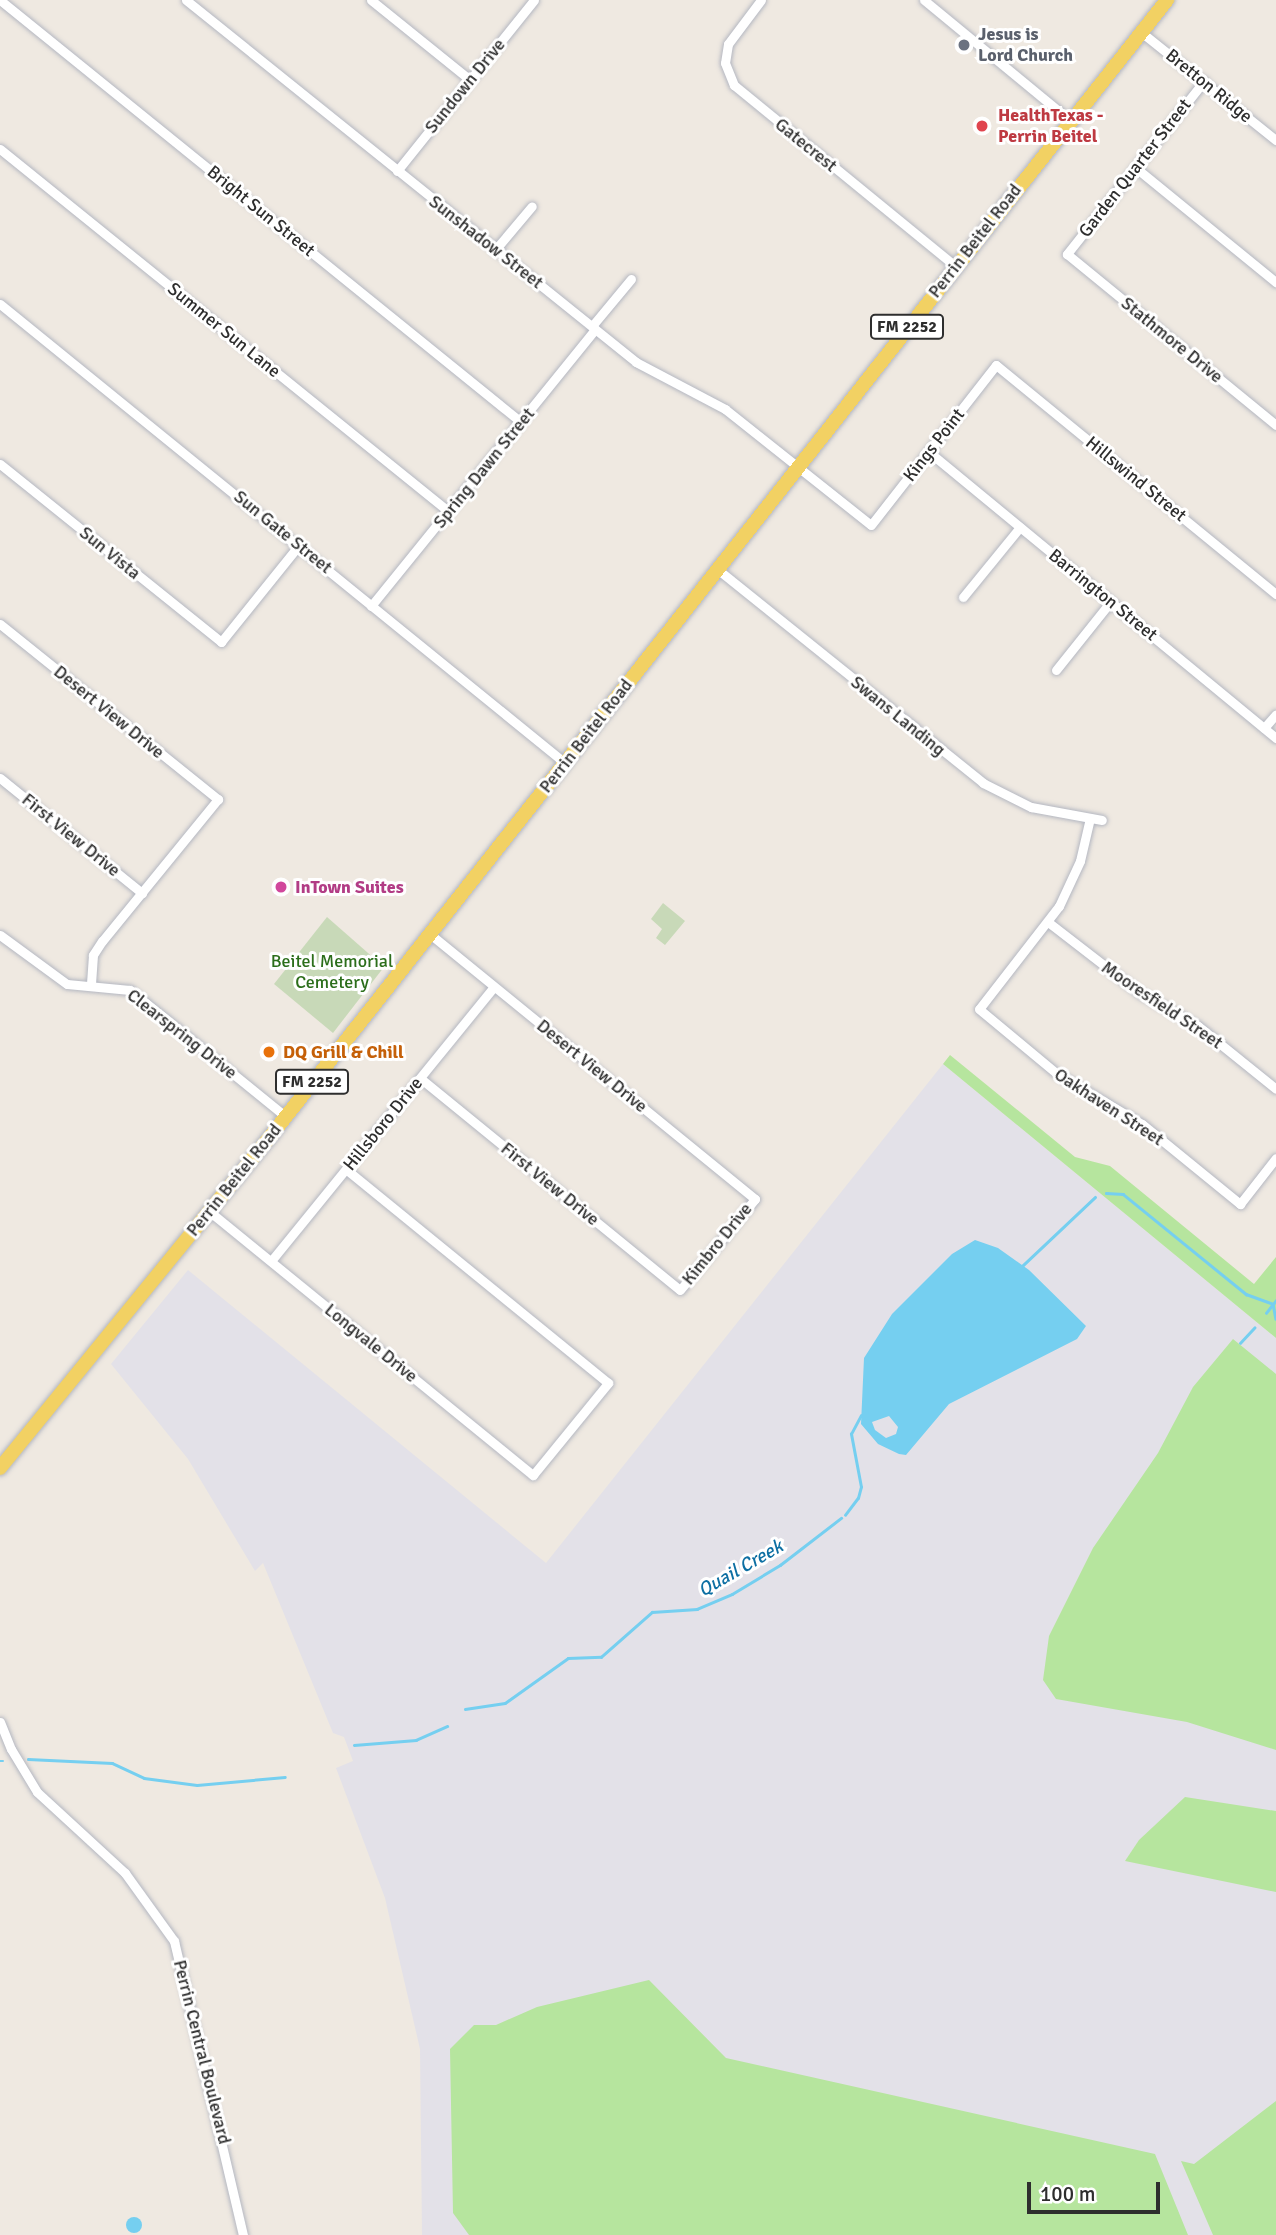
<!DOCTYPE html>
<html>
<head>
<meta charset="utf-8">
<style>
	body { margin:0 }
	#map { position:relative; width:1276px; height:2235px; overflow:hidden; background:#efe9e1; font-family:Signika,sans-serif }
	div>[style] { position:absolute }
	.industrial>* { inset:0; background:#e3e1e8 }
	.green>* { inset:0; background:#b6e59e }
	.cemetery>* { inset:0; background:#c8d9b8 }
	.water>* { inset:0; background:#75cff0 }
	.round { border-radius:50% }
	.stream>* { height:2.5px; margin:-1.25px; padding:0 1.25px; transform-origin:1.25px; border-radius:1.25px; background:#75cff0 }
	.roads { filter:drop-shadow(0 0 2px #b4b7c1) drop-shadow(0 0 2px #b4b7c1) }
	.minor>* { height:9px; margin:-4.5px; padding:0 4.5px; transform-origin:4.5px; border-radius:4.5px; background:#fff }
	.primary>* { height:14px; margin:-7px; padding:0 7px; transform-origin:7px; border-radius:7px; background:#f2d163 }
	.dots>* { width:19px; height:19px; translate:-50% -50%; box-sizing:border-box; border:4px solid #fff; border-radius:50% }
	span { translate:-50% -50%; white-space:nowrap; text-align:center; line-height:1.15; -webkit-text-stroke:6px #fff; paint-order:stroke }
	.shield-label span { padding:2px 5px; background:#fff; border:2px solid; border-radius:5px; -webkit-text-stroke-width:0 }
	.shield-label { font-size:16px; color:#2e2e2e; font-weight:700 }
	.worship-label { font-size:18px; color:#5b616d; font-weight:700 }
	.left { translate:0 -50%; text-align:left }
	.street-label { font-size:18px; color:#2e2e2e }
	.health-label { font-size:18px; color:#be3a42; font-weight:700 }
	.hotel-label { font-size:18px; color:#b23c85; font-weight:700 }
	.park-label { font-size:18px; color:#2c6e1b }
	.food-label { font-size:18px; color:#c56008; font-weight:700 }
	.water-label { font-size:19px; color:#0d6fa3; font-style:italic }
	.scale { position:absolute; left:1027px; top:2182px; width:133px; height:32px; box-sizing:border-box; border:4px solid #2e2e2e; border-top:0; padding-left:9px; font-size:21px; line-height:24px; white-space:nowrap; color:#2e2e2e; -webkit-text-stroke:5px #fff; paint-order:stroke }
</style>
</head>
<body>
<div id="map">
	<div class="industrial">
		<div style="clip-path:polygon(943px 1064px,1276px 1338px,1276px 2235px,422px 2235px,420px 2049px,385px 1898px,336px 1768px,353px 1761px,344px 1737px,333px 1733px,263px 1563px,255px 1571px,188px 1459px,111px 1364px,188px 1270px,546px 1563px)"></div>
	</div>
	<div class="green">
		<div style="clip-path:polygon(950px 1055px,1075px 1157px,1110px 1166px,1254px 1284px,1276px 1257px,1276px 1338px,943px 1064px)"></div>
		<div style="clip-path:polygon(1233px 1339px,1276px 1374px,1276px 1750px,1187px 1722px,1056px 1699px,1043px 1680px,1049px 1636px,1093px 1548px,1158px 1453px,1193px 1387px)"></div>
		<div style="clip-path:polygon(1185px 1797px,1276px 1811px,1276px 1892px,1125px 1861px,1139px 1840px)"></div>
		<div style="clip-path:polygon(649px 1980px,726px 2058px,1155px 2154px,1188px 2235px,469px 2235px,453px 2213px,450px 2049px,474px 2025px,496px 2025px,537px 2007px)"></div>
		<div style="clip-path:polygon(1276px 2101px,1276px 2235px,1213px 2235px,1181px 2161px,1194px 2164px)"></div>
	</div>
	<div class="cemetery">
		<div style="clip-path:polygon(663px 903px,685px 921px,665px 945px,656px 938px,662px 929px,651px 919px)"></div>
		<div style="clip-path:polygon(327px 917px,384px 967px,333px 1033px,274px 984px)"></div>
	</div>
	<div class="water">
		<div style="clip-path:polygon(evenodd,975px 1240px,998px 1248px,1029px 1270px,1086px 1326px,1077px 1339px,949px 1404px,906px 1455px,899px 1454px,878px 1444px,861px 1424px,864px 1358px,892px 1314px,952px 1254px,975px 1240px,889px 1416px,898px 1427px,896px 1434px,886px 1438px,875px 1430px,872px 1422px,889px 1416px)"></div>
		<div class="round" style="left:126px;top:2217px;width:16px;height:16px"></div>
	</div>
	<div class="stream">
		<div style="left:1106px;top:1193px;width:17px;rotate:3deg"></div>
		<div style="left:1123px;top:1194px;width:159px;rotate:39.1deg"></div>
		<div style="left:1246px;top:1294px;width:29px;rotate:20deg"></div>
		<div style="left:1020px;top:1268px;width:103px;rotate:-43.4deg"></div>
		<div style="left:1273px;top:1304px;width:15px;rotate:79deg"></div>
		<div style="left:1266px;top:1313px;width:16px;rotate:-52deg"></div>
		<div style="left:1240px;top:1343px;width:21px;rotate:-47deg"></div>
		<div style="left:845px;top:1515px;width:21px;rotate:-53deg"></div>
		<div style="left:858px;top:1498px;width:11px;rotate:-75deg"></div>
		<div style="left:861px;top:1487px;width:54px;rotate:-100.7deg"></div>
		<div style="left:851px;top:1434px;width:21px;rotate:-62deg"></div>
		<div style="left:465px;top:1709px;width:40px;rotate:-8.5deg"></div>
		<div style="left:505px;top:1703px;width:77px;rotate:-35.5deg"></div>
		<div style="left:568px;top:1658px;width:33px;rotate:-2deg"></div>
		<div style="left:601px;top:1657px;width:68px;rotate:-41.4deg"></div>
		<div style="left:652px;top:1612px;width:45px;rotate:-3.8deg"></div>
		<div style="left:697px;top:1609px;width:38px;rotate:-23deg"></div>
		<div style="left:732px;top:1594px;width:56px;rotate:-31.1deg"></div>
		<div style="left:780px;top:1565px;width:77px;rotate:-37.6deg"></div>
		<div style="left:354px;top:1745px;width:62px;rotate:-4.6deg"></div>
		<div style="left:416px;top:1740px;width:34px;rotate:-24deg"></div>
		<div style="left:28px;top:1759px;width:84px;rotate:2.7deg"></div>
		<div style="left:112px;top:1763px;width:35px;rotate:25deg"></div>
		<div style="left:144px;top:1778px;width:53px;rotate:7.5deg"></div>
		<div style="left:197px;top:1785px;width:88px;rotate:-5.2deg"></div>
		<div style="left:0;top:1761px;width:3px"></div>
	</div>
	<div class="roads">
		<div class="minor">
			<div style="left:0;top:0;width:670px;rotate:39.01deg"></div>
			<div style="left:186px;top:0;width:578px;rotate:38.81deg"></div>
			<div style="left:636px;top:362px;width:101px;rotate:27.8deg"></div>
			<div style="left:725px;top:409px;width:186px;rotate:38.5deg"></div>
			<div style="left:871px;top:525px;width:203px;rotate:-52deg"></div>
			<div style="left:996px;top:365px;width:362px;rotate:39.3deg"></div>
			<div style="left:371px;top:0;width:127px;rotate:38.9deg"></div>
			<div style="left:761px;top:0;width:55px;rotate:126.9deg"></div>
			<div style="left:728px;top:44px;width:19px;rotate:99deg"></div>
			<div style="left:725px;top:63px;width:24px;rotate:68deg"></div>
			<div style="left:734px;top:85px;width:286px;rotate:39.3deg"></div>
			<div style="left:924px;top:0;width:190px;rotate:39.5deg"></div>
			<div style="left:1141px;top:32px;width:173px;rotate:38.7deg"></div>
			<div style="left:1204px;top:81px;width:221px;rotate:128.4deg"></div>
			<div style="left:1067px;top:254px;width:270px;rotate:39.3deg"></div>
			<div style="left:0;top:149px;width:576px;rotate:38.94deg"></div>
			<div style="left:1136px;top:168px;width:181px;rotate:39.2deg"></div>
			<div style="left:397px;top:171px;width:219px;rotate:-51.3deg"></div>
			<div style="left:495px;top:250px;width:57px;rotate:-49.9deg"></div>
			<div style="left:0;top:304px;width:728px;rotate:39.09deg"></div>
			<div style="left:592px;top:326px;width:61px;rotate:-50.3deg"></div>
			<div style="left:929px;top:452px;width:450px;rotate:39.5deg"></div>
			<div style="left:0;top:464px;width:284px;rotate:38.8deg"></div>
			<div style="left:221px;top:642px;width:124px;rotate:-51.2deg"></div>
			<div style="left:716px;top:568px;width:343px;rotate:38.8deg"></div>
			<div style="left:983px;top:783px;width:54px;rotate:26.6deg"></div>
			<div style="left:1031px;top:807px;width:72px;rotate:10.4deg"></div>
			<div style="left:963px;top:597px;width:90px;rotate:-50.8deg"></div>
			<div style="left:371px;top:606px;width:356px;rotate:-51deg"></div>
			<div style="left:0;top:624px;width:280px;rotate:38.8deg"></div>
			<div style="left:218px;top:799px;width:183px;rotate:129.2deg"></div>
			<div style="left:102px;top:941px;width:17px;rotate:123deg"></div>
			<div style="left:93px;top:955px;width:30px;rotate:94deg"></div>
			<div style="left:1056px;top:670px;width:88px;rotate:-51.4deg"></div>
			<div style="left:1264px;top:728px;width:18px;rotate:-49deg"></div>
			<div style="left:0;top:778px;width:183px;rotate:39deg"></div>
			<div style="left:1090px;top:818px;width:44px;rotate:103.1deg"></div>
			<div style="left:1080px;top:861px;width:50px;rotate:115deg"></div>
			<div style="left:1059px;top:906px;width:130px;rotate:127.8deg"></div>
			<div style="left:979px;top:1009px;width:100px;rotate:39.7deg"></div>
			<div style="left:1056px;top:1073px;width:100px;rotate:30.7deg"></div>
			<div style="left:1142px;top:1124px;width:127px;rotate:39.2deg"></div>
			<div style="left:1240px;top:1204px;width:58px;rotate:-52deg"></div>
			<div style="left:1048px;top:922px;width:116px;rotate:37.7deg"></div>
			<div style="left:1140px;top:993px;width:67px;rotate:29.6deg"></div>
			<div style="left:1198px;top:1026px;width:100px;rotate:38.9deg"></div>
			<div style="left:0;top:935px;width:83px;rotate:36.2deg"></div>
			<div style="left:67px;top:984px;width:63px;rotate:5.4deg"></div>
			<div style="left:130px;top:990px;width:200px;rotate:39.1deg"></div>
			<div style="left:420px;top:1078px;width:335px;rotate:39.2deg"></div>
			<div style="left:680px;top:1290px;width:118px;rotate:-50.5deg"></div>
			<div style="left:755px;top:1199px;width:419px;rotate:-140.8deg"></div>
			<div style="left:209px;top:1211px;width:418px;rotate:39.2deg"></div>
			<div style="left:533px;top:1475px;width:119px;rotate:-50.8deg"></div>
			<div style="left:608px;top:1383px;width:338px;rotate:-140.8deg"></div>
			<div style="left:271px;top:1261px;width:353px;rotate:-50.9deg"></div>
			<div style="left:0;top:1722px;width:29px;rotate:68deg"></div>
			<div style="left:11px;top:1749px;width:50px;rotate:58.8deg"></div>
			<div style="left:37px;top:1792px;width:120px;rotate:42.6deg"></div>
			<div style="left:125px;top:1873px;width:84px;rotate:54.2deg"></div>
			<div style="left:174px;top:1941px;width:302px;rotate:76.8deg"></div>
		</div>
		<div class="primary">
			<div style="left:0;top:1468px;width:426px;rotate:-50.8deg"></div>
			<div style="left:269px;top:1138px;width:1450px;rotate:-51.72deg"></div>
		</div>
	</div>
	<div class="dots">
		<div style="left:964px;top:45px;background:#6b7280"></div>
		<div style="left:982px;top:126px;background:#e0444e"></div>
		<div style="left:281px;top:887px;background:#d1479c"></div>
		<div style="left:269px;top:1052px;background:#e8710a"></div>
	</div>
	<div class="shield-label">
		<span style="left:907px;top:327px">FM 2252</span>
		<span style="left:312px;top:1082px">FM 2252</span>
	</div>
	<div class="worship-label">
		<span class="left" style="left:978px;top:45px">Jesus is<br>Lord Church</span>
	</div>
	<div class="street-label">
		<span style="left:465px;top:86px;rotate:-51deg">Sundown Drive</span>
		<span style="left:1209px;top:86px;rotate:39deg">Bretton Ridge</span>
		<span style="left:806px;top:145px;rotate:39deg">Gatecrest</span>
		<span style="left:1135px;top:168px;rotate:-52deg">Garden Quarter Street</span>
		<span style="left:261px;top:211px;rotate:39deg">Bright Sun Street</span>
		<span style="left:975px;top:241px;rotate:-52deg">Perrin Beitel Road</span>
		<span style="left:486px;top:242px;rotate:38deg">Sunshadow Street</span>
		<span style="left:224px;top:330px;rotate:39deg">Summer Sun Lane</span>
		<span style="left:1172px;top:340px;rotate:39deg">Stathmore Drive</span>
		<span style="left:934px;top:445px;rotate:-52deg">Kings Point</span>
		<span style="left:484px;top:468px;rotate:-51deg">Spring Dawn Street</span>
		<span style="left:1136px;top:479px;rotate:39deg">Hillswind Street</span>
		<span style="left:283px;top:532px;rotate:39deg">Sun Gate Street</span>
		<span style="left:110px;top:553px;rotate:39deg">Sun Vista</span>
		<span style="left:1103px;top:595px;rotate:39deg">Barrington Street</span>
		<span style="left:109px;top:712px;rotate:39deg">Desert View Drive</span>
		<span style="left:898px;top:716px;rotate:39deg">Swans Landing</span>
		<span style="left:586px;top:736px;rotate:-52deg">Perrin Beitel Road</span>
		<span style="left:71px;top:835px;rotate:39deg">First View Drive</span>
		<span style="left:1162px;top:1005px;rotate:34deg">Mooresfield Street</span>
		<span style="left:182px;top:1034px;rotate:38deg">Clearspring Drive</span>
		<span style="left:592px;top:1066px;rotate:39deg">Desert View Drive</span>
		<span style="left:1109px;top:1107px;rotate:33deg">Oakhaven Street</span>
		<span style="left:383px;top:1124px;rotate:-51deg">Hillsboro Drive</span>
		<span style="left:234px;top:1180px;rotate:-51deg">Perrin Beitel Road</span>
		<span style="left:550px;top:1184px;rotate:39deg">First View Drive</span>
		<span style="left:717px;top:1244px;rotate:-51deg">Kimbro Drive</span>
		<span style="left:371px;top:1343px;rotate:39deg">Longvale Drive</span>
		<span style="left:202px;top:2052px;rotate:76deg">Perrin Central Boulevard</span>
	</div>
	<div class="health-label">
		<span class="left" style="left:998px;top:126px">HealthTexas -<br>Perrin Beitel</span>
	</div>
	<div class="hotel-label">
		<span class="left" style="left:295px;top:887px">InTown Suites</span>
	</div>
	<div class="park-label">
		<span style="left:332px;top:972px">Beitel Memorial<br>Cemetery</span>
	</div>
	<div class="food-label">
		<span class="left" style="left:283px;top:1052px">DQ Grill &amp; Chill</span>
	</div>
	<div class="water-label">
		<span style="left:741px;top:1569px;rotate:-30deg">Quail Creek</span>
	</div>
	<div class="scale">100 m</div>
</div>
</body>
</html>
